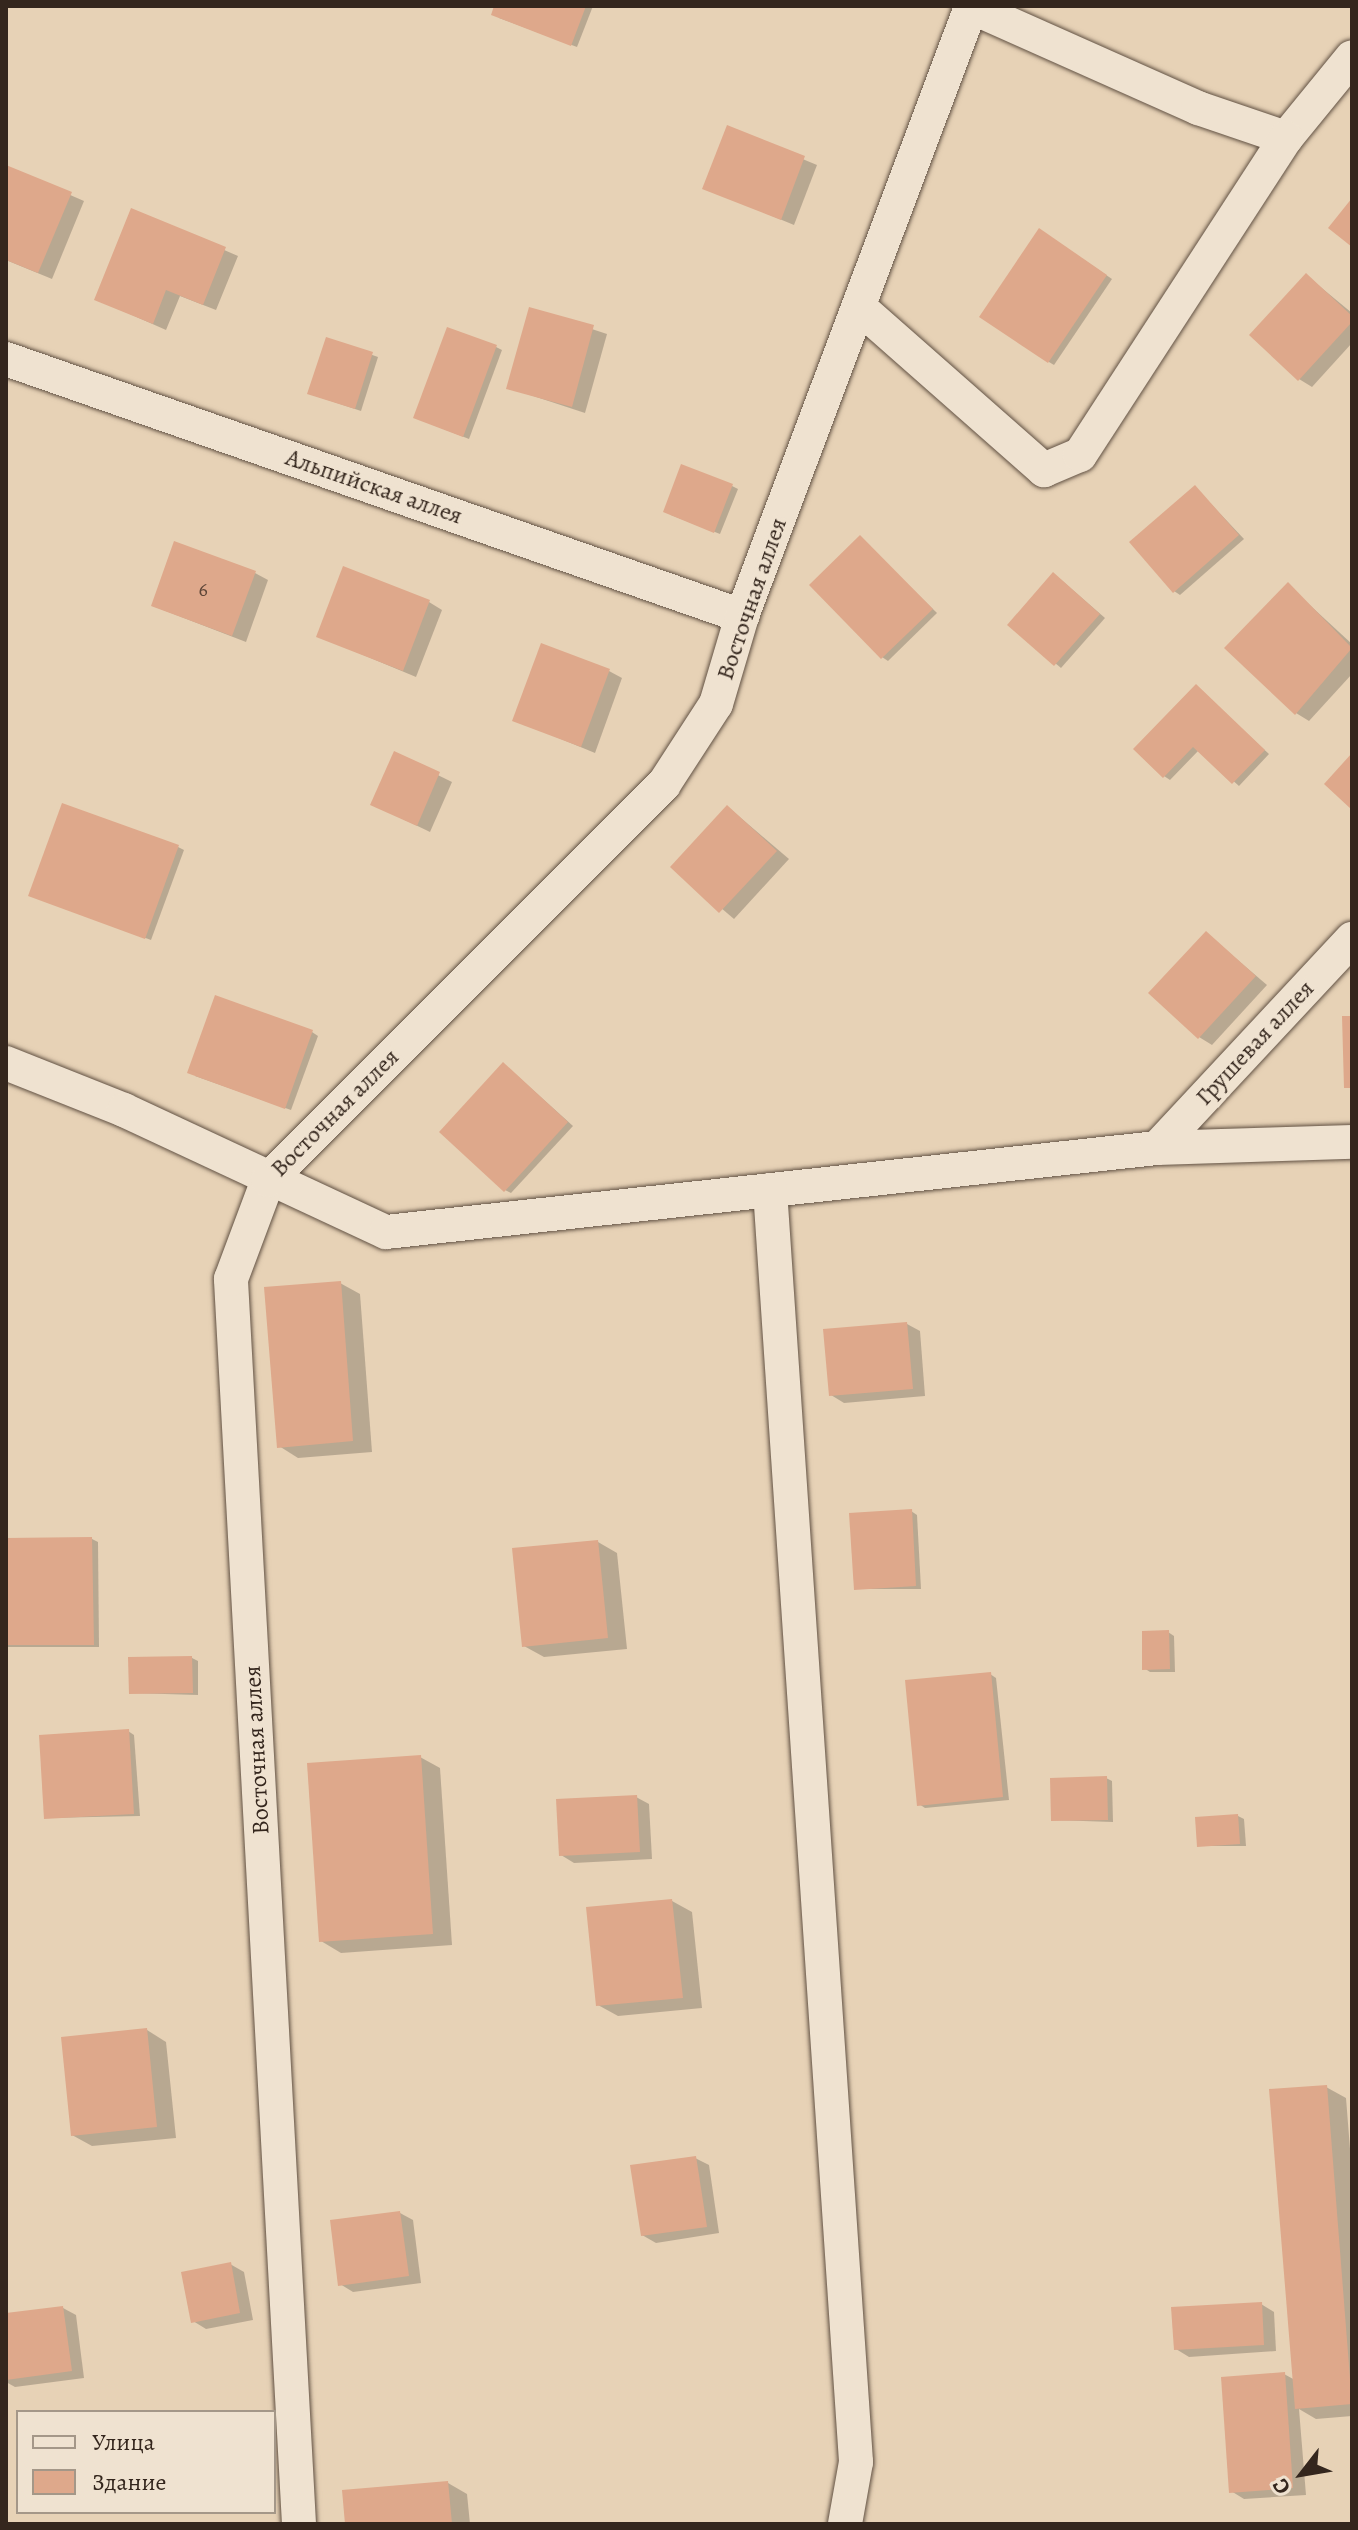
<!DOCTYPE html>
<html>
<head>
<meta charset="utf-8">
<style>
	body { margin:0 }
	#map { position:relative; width:1358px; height:2530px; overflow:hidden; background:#e7d2b6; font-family:Alegreya,serif }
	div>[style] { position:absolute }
	.shadow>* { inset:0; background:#0003 }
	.building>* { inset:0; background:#dea88b }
	.roads { filter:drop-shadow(0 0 2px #615143) drop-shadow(0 0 2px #615143) }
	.street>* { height:34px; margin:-17px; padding:0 17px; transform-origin:17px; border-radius:17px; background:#efe2d0 }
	span { translate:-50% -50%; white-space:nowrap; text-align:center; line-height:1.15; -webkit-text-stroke:7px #efe2d0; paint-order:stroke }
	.number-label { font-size:20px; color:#5e4638 }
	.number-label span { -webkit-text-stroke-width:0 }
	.street-label { font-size:24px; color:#34261d }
	.frame { position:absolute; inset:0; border:8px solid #34261d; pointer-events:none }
	.legend { position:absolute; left:16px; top:2410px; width:260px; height:104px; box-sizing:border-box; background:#efe2d0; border:2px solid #a49788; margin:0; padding:10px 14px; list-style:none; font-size:24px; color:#34261d }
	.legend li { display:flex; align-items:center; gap:16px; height:40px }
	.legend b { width:40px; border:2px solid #a49788 }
	.north { position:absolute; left:1262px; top:2434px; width:80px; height:80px; -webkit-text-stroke:6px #efe2d0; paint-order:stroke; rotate:239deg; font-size:22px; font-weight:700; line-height:32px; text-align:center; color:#34261d }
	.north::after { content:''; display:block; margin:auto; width:28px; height:36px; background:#34261d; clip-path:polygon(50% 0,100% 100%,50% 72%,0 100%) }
</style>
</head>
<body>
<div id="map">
	<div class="shadow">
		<div style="clip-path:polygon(497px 6px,593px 6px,577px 47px,499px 18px)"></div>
		<div style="clip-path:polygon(728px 128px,817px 165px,794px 225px,705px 188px)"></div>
		<div style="clip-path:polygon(6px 167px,84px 201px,52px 279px,6px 260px)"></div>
		<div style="clip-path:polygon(132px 210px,238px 256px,216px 310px,180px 296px,166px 330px,96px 299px)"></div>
		<div style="clip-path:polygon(1046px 234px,1112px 279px,1054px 365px,1049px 362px)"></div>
		<div style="clip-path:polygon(1306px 275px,1352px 313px,1352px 343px,1312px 387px,1299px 379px)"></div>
		<div style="clip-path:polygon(531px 309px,607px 334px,585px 413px,509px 388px)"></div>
		<div style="clip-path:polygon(327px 339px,378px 357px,361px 411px,316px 396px)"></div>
		<div style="clip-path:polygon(496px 347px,502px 350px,469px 439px,421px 420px)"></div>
		<div style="clip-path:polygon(732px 486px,738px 489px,720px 534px,671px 515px)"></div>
		<div style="clip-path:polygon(1196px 488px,1244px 539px,1180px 595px,1174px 591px)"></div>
		<div style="clip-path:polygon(860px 538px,937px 613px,888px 661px,882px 657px)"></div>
		<div style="clip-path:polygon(255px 573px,268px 580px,246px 642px,153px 606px)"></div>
		<div style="clip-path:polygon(1059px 578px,1105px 618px,1061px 668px,1010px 625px)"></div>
		<div style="clip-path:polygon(1288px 585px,1352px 644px,1352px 674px,1309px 721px,1296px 713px)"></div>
		<div style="clip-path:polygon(429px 602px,442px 610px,416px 677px,318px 636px)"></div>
		<div style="clip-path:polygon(609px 671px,622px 678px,595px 753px,515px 720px)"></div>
		<div style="clip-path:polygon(1196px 687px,1269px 754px,1239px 786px,1199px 750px,1170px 780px,1164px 776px)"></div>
		<div style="clip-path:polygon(395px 754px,452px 782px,430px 832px,372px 804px)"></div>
		<div style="clip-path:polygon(728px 807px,789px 859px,734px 919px,673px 867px)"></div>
		<div style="clip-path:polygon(178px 847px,184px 850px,151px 940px,37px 898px)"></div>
		<div style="clip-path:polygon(1206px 933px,1267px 985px,1212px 1045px,1199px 1037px)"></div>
		<div style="clip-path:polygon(312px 1032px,318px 1036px,291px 1110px,195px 1076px)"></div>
		<div style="clip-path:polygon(504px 1064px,573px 1126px,511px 1193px,505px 1190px)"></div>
		<div style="clip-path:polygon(340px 1283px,360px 1294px,372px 1452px,298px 1458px,279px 1446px)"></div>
		<div style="clip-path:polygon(907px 1324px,920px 1331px,925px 1396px,844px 1403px,831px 1395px)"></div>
		<div style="clip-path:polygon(911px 1511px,917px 1515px,921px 1589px,856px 1589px)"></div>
		<div style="clip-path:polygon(92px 1539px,98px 1542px,99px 1647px,6px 1647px,6px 1540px)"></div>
		<div style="clip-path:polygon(598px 1542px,617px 1553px,627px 1649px,544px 1657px,524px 1646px)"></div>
		<div style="clip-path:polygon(1168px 1632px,1174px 1636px,1175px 1672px,1150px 1672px,1144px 1668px)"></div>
		<div style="clip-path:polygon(192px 1658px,198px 1661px,198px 1695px,131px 1693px)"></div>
		<div style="clip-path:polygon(990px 1674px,996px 1678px,1009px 1800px,925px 1808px,919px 1804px)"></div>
		<div style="clip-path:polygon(128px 1731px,134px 1735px,140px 1816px,46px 1818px)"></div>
		<div style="clip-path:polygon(420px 1757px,440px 1768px,452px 1945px,341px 1953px,321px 1941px)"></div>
		<div style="clip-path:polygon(1106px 1778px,1112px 1781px,1113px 1822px,1053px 1820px)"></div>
		<div style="clip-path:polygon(636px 1797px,649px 1804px,652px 1859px,574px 1863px,561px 1855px)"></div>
		<div style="clip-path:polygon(1238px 1816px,1244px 1819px,1246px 1846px,1199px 1846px)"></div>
		<div style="clip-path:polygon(672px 1901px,692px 1912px,702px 2008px,618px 2016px,598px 2005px)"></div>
		<div style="clip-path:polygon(147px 2030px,166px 2042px,176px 2138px,92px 2146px,72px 2135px)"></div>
		<div style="clip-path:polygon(1326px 2087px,1346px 2098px,1352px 2174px,1352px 2416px,1316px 2419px,1299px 2409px,1306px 2495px,1244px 2499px,1231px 2491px,1284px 2374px,1295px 2380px)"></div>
		<div style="clip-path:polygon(695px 2158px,709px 2165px,719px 2233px,656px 2243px,642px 2235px)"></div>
		<div style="clip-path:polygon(400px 2213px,413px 2220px,421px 2283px,353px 2292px,340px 2284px)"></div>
		<div style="clip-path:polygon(230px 2264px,244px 2272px,253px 2320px,206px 2329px,193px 2321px)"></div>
		<div style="clip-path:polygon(1261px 2304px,1274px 2312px,1276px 2351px,1189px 2357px,1176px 2349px)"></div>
		<div style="clip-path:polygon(63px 2308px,76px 2315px,84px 2378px,15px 2387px,6px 2382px,6px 2315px)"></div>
		<div style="clip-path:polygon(448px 2483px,467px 2494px,470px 2524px,347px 2524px)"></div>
	</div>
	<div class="building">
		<div style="clip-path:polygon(494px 6px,586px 6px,571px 46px,491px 15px)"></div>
		<div style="clip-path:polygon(727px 125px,805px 156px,781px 220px,702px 189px)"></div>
		<div style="clip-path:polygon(6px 165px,72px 192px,38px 273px,6px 260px)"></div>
		<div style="clip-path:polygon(1352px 198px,1352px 247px,1328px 228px)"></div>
		<div style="clip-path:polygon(131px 208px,226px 247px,203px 305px,166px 290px,153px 324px,94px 300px)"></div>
		<div style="clip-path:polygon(1039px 228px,1107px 275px,1048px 363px,979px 317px)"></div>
		<div style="clip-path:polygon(1306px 273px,1352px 316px,1352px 322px,1298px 381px,1249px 335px)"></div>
		<div style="clip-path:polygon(529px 307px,594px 325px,572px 407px,506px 389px)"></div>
		<div style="clip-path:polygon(447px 327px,497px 345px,463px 437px,413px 418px)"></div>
		<div style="clip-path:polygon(326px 337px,373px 352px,355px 409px,307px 394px)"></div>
		<div style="clip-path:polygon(681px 464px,733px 484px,714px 533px,663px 512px)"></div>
		<div style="clip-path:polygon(1195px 485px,1239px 535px,1173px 593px,1129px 542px)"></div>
		<div style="clip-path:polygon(860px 535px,933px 609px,881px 659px,809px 585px)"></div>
		<div style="clip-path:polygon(174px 541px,256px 571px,232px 636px,151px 606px)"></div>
		<div style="clip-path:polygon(343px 566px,430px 600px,403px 671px,316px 637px)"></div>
		<div style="clip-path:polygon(1053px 572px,1100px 614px,1054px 666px,1007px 625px)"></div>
		<div style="clip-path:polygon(1288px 582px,1352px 648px,1295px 715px,1224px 648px)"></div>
		<div style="clip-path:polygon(541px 643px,610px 669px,581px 747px,512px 721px)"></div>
		<div style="clip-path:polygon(1196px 684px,1265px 750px,1232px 784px,1193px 747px,1163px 778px,1133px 749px)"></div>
		<div style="clip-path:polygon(394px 751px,440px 772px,417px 826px,370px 805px)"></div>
		<div style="clip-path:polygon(1352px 753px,1352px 810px,1324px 784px)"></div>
		<div style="clip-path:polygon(62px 803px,179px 845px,145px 939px,28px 896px)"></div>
		<div style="clip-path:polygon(727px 805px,777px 851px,719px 913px,670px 867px)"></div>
		<div style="clip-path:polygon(1206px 931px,1256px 976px,1198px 1039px,1148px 993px)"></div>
		<div style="clip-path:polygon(215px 995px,313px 1030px,285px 1109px,187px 1073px)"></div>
		<div style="clip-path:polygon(1342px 1016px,1352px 1016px,1352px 1088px,1344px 1088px)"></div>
		<div style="clip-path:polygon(503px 1062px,568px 1122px,504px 1192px,439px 1132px)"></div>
		<div style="clip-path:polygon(341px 1281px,353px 1441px,277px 1448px,264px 1287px)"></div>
		<div style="clip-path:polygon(907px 1322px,913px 1389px,829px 1396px,823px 1329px)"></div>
		<div style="clip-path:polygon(912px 1509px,916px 1586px,854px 1590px,849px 1513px)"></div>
		<div style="clip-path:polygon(92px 1537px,94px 1645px,6px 1645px,6px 1538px)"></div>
		<div style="clip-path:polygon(598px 1540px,608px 1638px,522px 1647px,512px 1548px)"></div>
		<div style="clip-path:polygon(1169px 1630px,1170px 1669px,1142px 1670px,1142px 1631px)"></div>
		<div style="clip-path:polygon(192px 1656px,193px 1693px,129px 1694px,128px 1657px)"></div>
		<div style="clip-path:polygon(991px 1672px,1003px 1797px,917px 1806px,905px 1680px)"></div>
		<div style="clip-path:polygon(129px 1729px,134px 1814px,44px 1819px,39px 1735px)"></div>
		<div style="clip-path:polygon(421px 1755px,433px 1934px,319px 1942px,307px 1763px)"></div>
		<div style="clip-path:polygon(1107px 1776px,1108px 1820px,1051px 1821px,1050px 1778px)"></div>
		<div style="clip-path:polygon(637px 1795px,640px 1852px,559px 1856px,556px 1799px)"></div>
		<div style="clip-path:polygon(1238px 1814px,1240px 1844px,1197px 1847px,1195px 1817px)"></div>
		<div style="clip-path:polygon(672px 1899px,683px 1998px,596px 2006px,586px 1907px)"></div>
		<div style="clip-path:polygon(147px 2028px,157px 2127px,71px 2136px,61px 2037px)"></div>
		<div style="clip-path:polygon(1327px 2085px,1352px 2404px,1295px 2409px,1269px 2089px)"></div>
		<div style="clip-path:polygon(696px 2156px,707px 2227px,641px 2236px,630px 2165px)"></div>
		<div style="clip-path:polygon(400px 2211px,409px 2276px,338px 2286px,330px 2220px)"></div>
		<div style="clip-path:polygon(231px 2262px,240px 2313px,191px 2323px,181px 2272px)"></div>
		<div style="clip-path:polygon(1262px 2302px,1264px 2345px,1174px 2350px,1171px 2307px)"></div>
		<div style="clip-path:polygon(63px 2306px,72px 2371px,6px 2380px,6px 2313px)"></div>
		<div style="clip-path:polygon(1285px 2372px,1293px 2488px,1229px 2493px,1221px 2377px)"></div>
		<div style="clip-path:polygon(448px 2481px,452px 2524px,345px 2524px,342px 2490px)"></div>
	</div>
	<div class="roads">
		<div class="street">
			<div style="left:969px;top:6px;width:251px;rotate:24deg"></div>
			<div style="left:1198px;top:108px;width:93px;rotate:18.8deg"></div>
			<div style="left:1286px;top:138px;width:104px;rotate:-50.8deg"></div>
			<div style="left:859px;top:307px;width:247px;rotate:41.4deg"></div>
			<div style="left:1044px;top:470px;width:39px;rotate:-23deg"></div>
			<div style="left:1080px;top:455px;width:378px;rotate:-57deg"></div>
			<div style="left:6px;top:359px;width:780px;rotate:19.25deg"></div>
			<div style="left:6px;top:1063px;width:127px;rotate:21.7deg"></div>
			<div style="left:124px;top:1110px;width:289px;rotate:25deg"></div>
			<div style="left:386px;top:1232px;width:776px;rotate:-6.22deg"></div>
			<div style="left:1157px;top:1148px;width:195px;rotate:-1.8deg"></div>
			<div style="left:1157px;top:1148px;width:286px;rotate:-47deg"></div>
			<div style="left:770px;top:1190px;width:1275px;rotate:86.13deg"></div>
			<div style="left:856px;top:2462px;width:63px;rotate:100.1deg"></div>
			<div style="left:299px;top:2524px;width:1247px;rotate:-93.13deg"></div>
			<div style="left:231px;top:1279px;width:106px;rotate:-69.5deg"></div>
			<div style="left:268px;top:1180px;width:560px;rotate:-45deg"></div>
			<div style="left:664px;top:784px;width:95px;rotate:-57deg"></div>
			<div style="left:716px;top:704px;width:92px;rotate:-73.5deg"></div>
			<div style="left:742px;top:616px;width:651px;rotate:-69.39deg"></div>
		</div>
	</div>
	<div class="number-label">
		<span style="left:203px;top:589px">6</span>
	</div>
	<div class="street-label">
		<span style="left:374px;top:487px;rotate:19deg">Альпийская аллея</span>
		<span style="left:752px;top:599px;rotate:-71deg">Восточная аллея</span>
		<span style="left:1255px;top:1043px;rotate:-47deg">Грушевая аллея</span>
		<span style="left:335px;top:1113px;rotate:-45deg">Восточная аллея</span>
		<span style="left:257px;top:1750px;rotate:-93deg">Восточная аллея</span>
	</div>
	<div class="frame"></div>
	<ul class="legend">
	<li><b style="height:10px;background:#efe2d0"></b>Улица</li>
	<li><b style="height:22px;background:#dea88b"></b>Здание</li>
	</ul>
	<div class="north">С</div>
</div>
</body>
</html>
